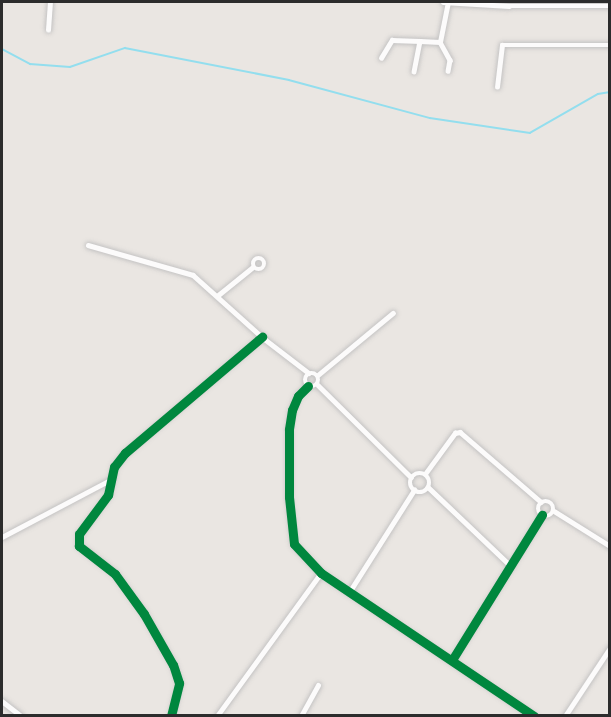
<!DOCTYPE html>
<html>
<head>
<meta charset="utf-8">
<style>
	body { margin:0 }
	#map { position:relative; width:611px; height:717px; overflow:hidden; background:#eae6e2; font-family:"DejaVu Sans",sans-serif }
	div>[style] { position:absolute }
	.stream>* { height:1.5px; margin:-0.75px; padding:0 0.75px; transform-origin:0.75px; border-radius:0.75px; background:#93deee }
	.roads { filter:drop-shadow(0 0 2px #c4c3c3) drop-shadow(0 0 2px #c4c3c3) }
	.street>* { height:4.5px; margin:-2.25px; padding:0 2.25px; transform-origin:2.25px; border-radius:2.25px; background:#fcfbfb }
	.street>.ring { margin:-2.25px; padding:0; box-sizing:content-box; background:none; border:4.5px solid #fcfbfb; border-radius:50% }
	.cycleway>* { height:9px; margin:-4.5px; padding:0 4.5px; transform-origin:4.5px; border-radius:4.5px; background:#00873e }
	span { translate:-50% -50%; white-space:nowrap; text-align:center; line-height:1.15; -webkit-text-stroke:4.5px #fff; paint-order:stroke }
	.frame { position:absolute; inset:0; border:3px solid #2c2c2c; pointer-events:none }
</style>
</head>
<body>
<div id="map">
	<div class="stream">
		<div style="left:2px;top:49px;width:32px;rotate:28deg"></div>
		<div style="left:30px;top:64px;width:40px;rotate:4.3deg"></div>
		<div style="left:70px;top:67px;width:58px;rotate:-19.1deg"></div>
		<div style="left:125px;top:48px;width:167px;rotate:11deg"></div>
		<div style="left:289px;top:80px;width:146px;rotate:15.1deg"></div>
		<div style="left:430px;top:118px;width:101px;rotate:8.5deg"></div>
		<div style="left:530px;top:133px;width:78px;rotate:-29.8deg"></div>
		<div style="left:598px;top:94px;width:12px;rotate:-9deg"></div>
	</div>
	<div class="roads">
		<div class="street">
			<div style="left:443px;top:2px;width:66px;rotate:3.5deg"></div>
			<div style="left:509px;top:6px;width:101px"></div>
			<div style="left:48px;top:30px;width:28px;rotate:-86deg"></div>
			<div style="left:420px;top:41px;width:20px;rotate:3deg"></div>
			<div style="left:440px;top:42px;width:41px;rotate:-78.7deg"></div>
			<div style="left:440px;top:42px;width:21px;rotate:61deg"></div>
			<div style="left:450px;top:60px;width:11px;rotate:100deg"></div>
			<div style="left:381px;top:58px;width:21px;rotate:-59deg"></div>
			<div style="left:392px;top:40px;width:28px;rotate:2deg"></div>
			<div style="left:420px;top:41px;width:31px;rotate:101deg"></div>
			<div style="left:497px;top:87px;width:42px;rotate:-83.2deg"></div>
			<div style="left:502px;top:45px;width:108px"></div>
			<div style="left:88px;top:245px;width:109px;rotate:15.9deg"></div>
			<div style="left:193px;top:275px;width:93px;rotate:41.9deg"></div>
			<div style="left:262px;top:337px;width:59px;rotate:37.5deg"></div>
			<div class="ring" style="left:253px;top:258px;width:7.5px;height:7.5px"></div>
			<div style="left:217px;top:296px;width:46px;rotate:-38.9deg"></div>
			<div class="ring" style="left:305px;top:373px;width:9.5px;height:9.5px"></div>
			<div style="left:318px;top:375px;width:97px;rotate:-39.6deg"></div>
			<div style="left:318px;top:385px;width:131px;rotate:44.7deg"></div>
			<div style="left:308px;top:386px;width:14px;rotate:135deg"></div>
			<div style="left:298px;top:396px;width:15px;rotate:113deg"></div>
			<div style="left:292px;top:410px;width:20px;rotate:99deg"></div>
			<div style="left:289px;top:430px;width:67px;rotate:90deg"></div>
			<div style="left:289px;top:497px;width:47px;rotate:83.9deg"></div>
			<div style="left:294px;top:544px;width:40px;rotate:47deg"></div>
			<div style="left:321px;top:573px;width:257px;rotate:33.9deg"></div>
			<div class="ring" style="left:410px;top:473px;width:15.5px;height:15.5px"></div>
			<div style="left:425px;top:474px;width:51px;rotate:-53.8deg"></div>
			<div style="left:455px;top:433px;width:5px;rotate:-11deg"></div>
			<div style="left:460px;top:432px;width:107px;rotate:40.8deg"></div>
			<div style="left:428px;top:487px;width:115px;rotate:43.6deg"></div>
			<div class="ring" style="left:538px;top:501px;width:11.5px;height:11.5px"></div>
			<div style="left:554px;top:511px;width:66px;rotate:32deg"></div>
			<div style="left:2px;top:537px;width:124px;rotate:-27.8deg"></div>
			<div style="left:350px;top:591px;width:120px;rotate:-57.6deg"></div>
			<div style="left:452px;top:660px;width:171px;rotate:-58.2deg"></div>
			<div style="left:2px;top:701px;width:24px;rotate:38deg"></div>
			<div style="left:171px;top:716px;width:34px;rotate:-76deg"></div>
			<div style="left:179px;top:683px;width:19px;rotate:-108deg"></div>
			<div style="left:173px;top:665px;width:59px;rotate:-119.6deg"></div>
			<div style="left:144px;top:614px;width:49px;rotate:-125.9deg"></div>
			<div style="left:115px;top:574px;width:46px;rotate:-142.1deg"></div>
			<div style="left:79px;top:546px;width:12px;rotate:-90deg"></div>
			<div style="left:79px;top:534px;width:49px;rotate:-53.4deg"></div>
			<div style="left:108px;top:495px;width:29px;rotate:-78deg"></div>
			<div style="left:114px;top:467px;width:18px;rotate:-52deg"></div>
			<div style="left:125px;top:453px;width:180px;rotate:-40.3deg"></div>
			<div style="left:217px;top:716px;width:177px;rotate:-54deg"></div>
			<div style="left:301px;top:716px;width:35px;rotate:-61deg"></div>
			<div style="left:565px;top:716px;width:82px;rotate:-56.5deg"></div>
		</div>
	</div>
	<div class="cycleway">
		<div style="left:308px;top:386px;width:14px;rotate:135deg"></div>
		<div style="left:298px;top:396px;width:15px;rotate:113deg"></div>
		<div style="left:292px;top:410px;width:20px;rotate:99deg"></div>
		<div style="left:289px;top:430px;width:67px;rotate:90deg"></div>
		<div style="left:289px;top:497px;width:47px;rotate:83.9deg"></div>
		<div style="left:294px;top:544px;width:40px;rotate:47deg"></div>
		<div style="left:321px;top:573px;width:257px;rotate:33.9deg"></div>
		<div style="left:452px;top:660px;width:171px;rotate:-58.2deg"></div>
		<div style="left:171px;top:716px;width:34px;rotate:-76deg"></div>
		<div style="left:179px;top:683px;width:19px;rotate:-108deg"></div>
		<div style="left:173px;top:665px;width:59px;rotate:-119.6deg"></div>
		<div style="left:144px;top:614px;width:49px;rotate:-125.9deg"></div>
		<div style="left:115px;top:574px;width:46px;rotate:-142.1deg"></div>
		<div style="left:79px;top:546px;width:12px;rotate:-90deg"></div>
		<div style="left:79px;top:534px;width:49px;rotate:-53.4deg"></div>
		<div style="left:108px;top:495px;width:29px;rotate:-78deg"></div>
		<div style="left:114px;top:467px;width:18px;rotate:-52deg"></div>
		<div style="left:125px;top:453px;width:180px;rotate:-40.3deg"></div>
	</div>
	<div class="frame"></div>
</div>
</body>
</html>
